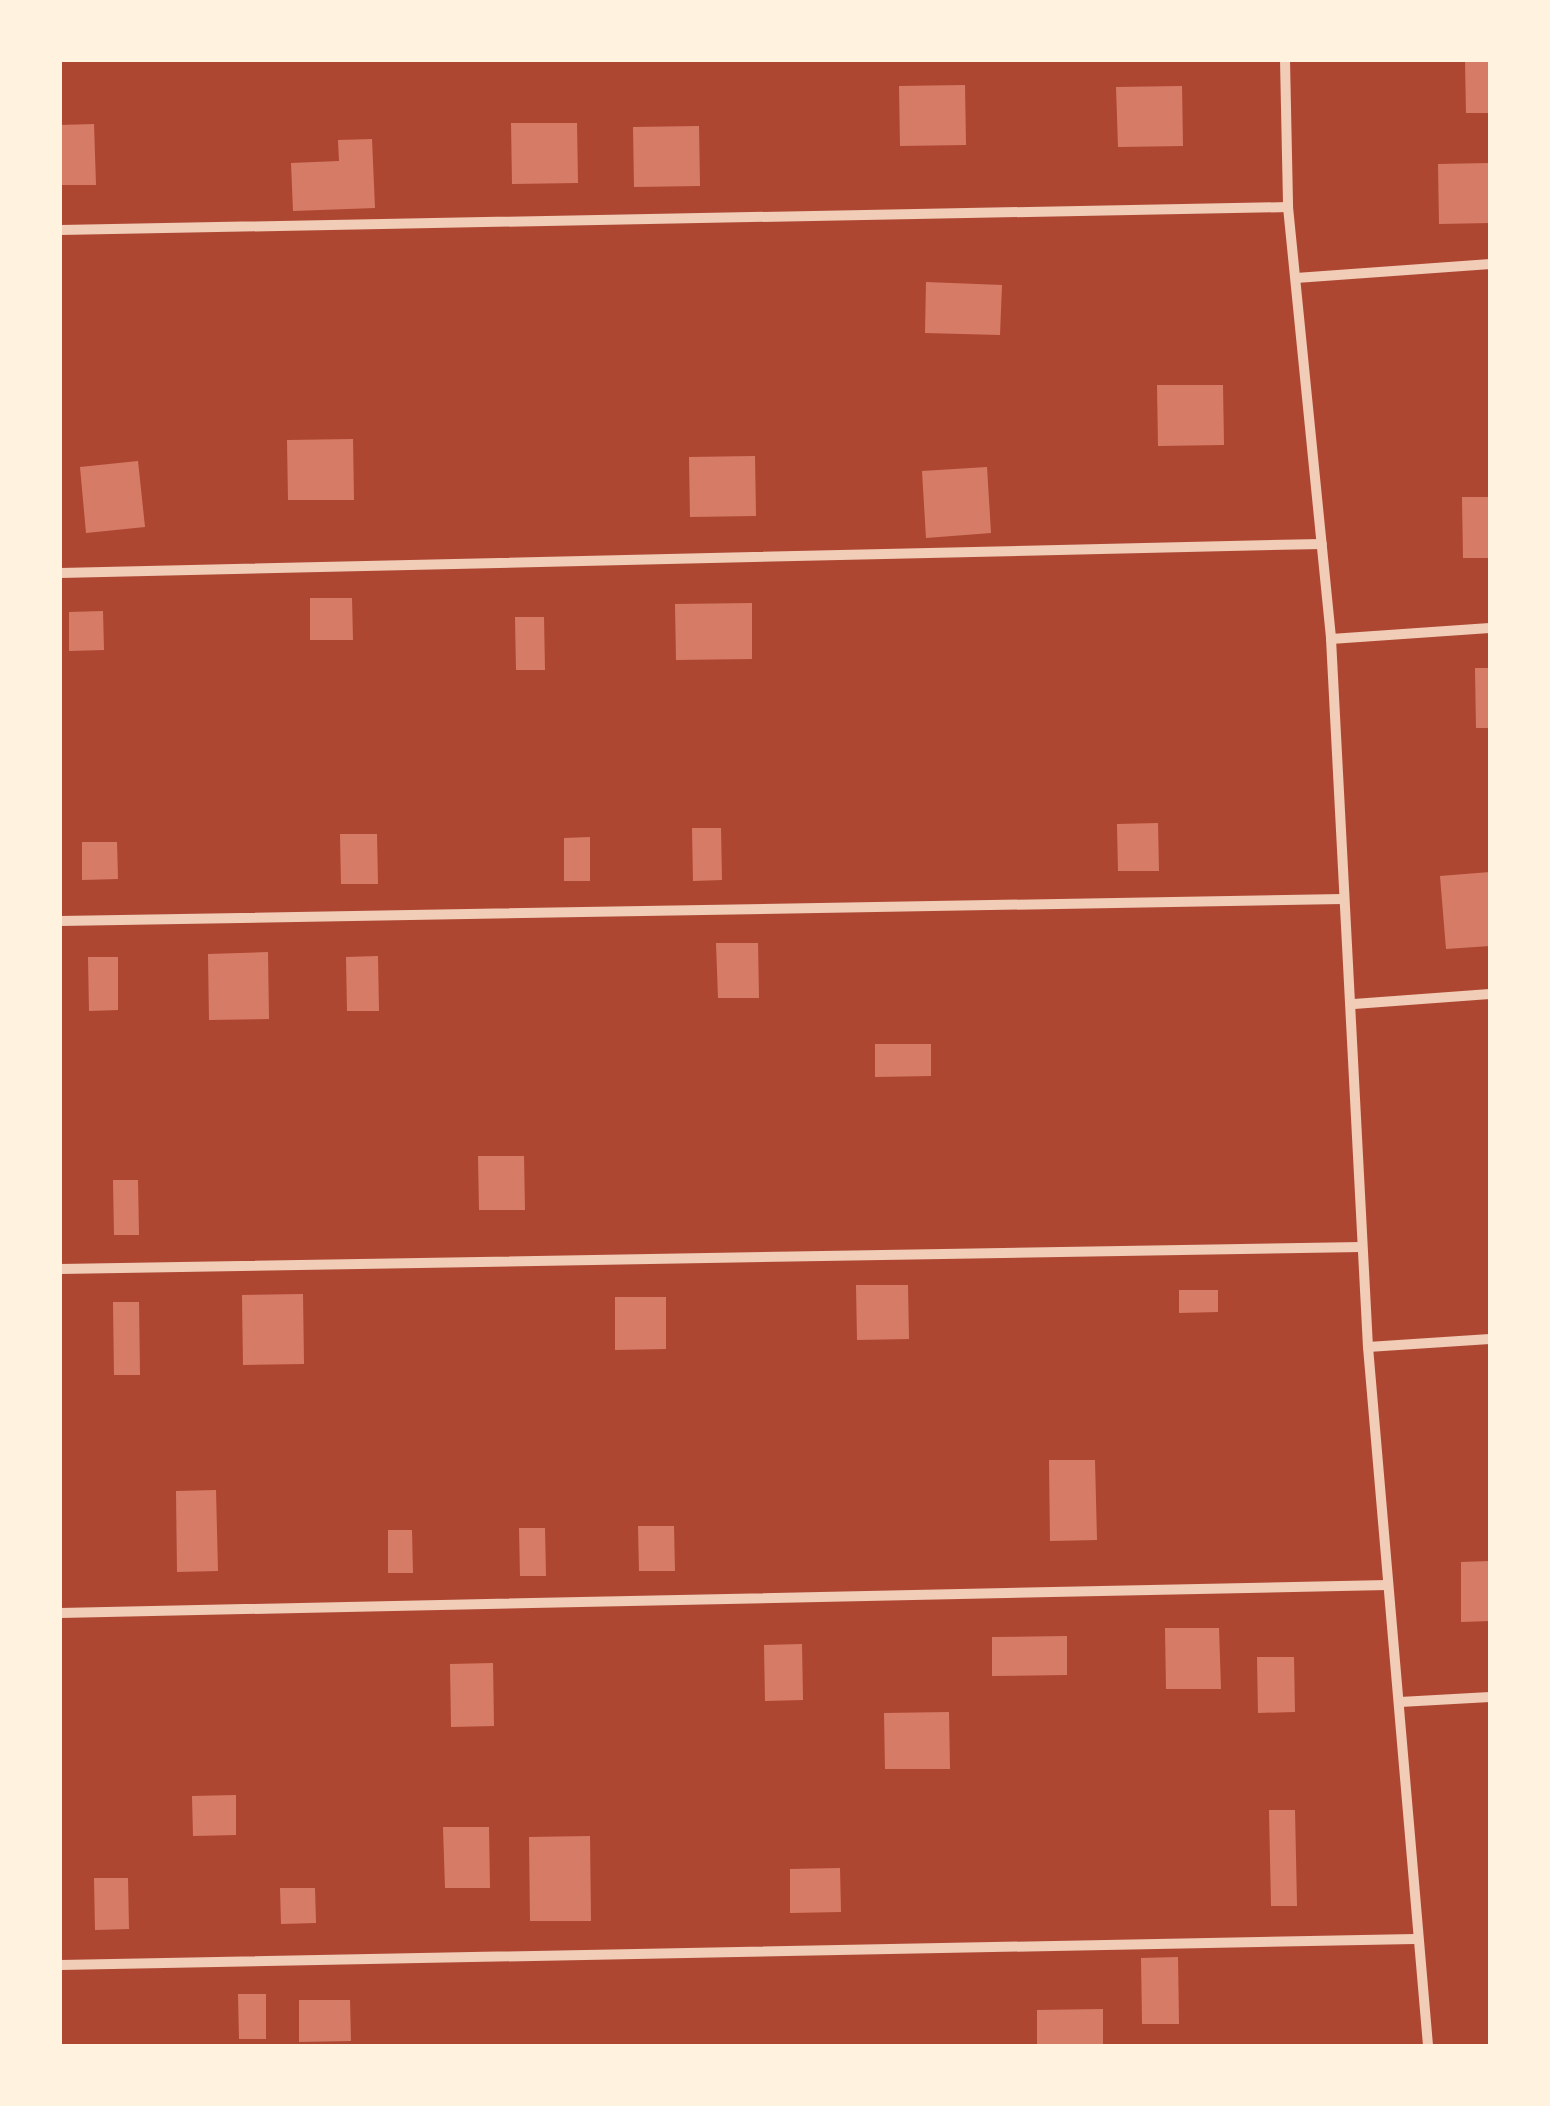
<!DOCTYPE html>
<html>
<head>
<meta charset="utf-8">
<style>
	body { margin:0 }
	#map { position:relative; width:1550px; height:2106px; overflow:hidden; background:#c8553d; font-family:"Roboto Condensed",sans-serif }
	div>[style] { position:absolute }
	.green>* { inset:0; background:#ae4732 }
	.building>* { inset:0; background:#d67c66 }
	.minor>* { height:10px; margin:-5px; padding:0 5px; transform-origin:5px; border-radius:5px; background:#f1ccb7 }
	span { translate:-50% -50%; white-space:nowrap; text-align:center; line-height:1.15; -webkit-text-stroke:8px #fff3e0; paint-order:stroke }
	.frame { position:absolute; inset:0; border:62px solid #fff3e0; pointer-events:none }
</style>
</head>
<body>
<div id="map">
	<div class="green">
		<div style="clip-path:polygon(60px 60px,1490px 60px,1490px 2046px,60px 2046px)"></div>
	</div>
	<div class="building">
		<div style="clip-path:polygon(1465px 60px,1490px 60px,1490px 113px,1466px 113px)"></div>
		<div style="clip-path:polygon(965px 85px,966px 145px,900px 146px,899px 86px)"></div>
		<div style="clip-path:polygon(1182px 86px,1183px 146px,1118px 147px,1116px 87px)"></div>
		<div style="clip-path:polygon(511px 123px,577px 123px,578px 183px,512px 184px)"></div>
		<div style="clip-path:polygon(94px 124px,96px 185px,60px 185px,60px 125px)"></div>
		<div style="clip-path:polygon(699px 126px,700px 186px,634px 187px,633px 127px)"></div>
		<div style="clip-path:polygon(372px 139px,375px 208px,293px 211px,291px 163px,339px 161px,338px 140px)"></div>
		<div style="clip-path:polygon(1490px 163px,1490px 223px,1439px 224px,1438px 164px)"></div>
		<div style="clip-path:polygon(926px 282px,1002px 285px,1000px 335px,925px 333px)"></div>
		<div style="clip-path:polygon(1157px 385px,1223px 385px,1224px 445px,1158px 446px)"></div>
		<div style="clip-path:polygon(353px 439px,354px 500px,288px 500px,287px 440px)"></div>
		<div style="clip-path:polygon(755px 456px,756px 516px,690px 517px,689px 457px)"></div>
		<div style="clip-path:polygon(138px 461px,145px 527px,86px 533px,80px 467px)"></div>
		<div style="clip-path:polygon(987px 467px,991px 533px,926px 538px,922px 471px)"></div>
		<div style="clip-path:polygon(1462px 497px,1490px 497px,1490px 558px,1463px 558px)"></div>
		<div style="clip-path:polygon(310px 598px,352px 598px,353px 640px,310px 640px)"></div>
		<div style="clip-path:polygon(752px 603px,752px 659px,676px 660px,675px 604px)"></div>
		<div style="clip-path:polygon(103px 611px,104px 650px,69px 651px,69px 612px)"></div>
		<div style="clip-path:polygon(515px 617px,544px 617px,545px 670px,516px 670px)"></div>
		<div style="clip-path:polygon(1475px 668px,1490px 668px,1490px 728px,1476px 728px)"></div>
		<div style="clip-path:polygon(1158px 823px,1159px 871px,1118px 871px,1117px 824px)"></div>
		<div style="clip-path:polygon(692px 828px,721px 828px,722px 880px,693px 881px)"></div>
		<div style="clip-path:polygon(340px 834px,377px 834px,378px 884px,341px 884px)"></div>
		<div style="clip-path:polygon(590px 837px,590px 881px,564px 881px,564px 838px)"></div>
		<div style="clip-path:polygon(82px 842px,117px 842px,118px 879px,82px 880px)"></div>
		<div style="clip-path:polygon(1490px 872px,1490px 946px,1446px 949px,1440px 876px)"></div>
		<div style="clip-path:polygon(716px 943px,758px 943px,759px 998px,718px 998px)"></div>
		<div style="clip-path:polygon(268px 952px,269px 1019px,209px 1020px,208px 954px)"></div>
		<div style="clip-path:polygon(378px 956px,379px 1011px,347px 1011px,346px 957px)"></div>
		<div style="clip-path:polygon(88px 957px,118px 957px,118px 1010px,89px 1011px)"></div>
		<div style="clip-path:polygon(875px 1044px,931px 1044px,931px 1076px,875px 1077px)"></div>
		<div style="clip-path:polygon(478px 1156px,524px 1156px,525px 1210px,479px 1210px)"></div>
		<div style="clip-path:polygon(113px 1180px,138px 1180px,139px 1235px,114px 1235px)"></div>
		<div style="clip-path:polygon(856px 1285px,908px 1285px,909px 1339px,857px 1340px)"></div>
		<div style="clip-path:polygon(1179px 1290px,1218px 1290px,1218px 1312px,1179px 1313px)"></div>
		<div style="clip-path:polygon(303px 1294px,304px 1364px,243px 1365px,242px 1295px)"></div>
		<div style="clip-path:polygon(615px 1297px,666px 1297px,666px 1349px,615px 1350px)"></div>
		<div style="clip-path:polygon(113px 1302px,139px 1302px,140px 1375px,114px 1375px)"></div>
		<div style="clip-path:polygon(1049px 1460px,1095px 1460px,1097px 1540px,1050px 1541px)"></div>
		<div style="clip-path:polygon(216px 1490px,218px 1571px,177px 1572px,176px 1491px)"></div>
		<div style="clip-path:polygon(638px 1526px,674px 1526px,675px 1571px,639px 1571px)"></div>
		<div style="clip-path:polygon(519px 1528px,545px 1528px,546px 1576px,520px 1576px)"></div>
		<div style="clip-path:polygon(388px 1530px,412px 1530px,413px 1573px,388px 1573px)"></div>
		<div style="clip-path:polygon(1490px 1561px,1490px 1621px,1461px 1622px,1461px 1562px)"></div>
		<div style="clip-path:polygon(1165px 1628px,1219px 1628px,1221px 1689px,1166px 1689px)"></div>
		<div style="clip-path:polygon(1067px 1636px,1067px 1675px,992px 1676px,992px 1637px)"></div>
		<div style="clip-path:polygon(802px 1644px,803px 1700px,765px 1701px,764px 1645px)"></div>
		<div style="clip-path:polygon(1257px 1657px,1294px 1657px,1295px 1712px,1258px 1713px)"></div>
		<div style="clip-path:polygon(493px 1663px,494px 1726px,451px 1727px,450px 1664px)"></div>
		<div style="clip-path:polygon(949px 1712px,950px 1769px,885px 1769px,884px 1713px)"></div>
		<div style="clip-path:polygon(236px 1795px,236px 1835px,193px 1836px,192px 1796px)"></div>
		<div style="clip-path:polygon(1269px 1810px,1295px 1810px,1297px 1906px,1271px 1906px)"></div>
		<div style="clip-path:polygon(443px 1827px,489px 1827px,490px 1888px,445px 1888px)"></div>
		<div style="clip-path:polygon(590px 1836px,591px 1921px,530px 1921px,529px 1837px)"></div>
		<div style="clip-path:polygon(840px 1868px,841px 1912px,790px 1913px,790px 1869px)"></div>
		<div style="clip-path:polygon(94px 1878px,128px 1878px,129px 1929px,95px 1930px)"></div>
		<div style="clip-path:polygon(280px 1888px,315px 1888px,316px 1923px,281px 1924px)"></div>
		<div style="clip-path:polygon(1178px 1957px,1179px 2024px,1142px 2024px,1141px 1958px)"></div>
		<div style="clip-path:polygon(238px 1994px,266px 1994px,266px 2039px,239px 2039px)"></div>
		<div style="clip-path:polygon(299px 2000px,350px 2000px,351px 2041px,299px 2042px)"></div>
		<div style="clip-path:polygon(1103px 2009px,1103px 2046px,1037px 2046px,1037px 2010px)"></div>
	</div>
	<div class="minor">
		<div style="left:1285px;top:60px;width:147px;rotate:88.8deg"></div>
		<div style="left:1288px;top:207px;width:434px;rotate:84.3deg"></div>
		<div style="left:1331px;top:639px;width:709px;rotate:87.01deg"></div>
		<div style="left:1368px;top:1347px;width:702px;rotate:85.09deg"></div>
		<div style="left:60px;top:230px;width:1228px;rotate:-1.07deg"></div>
		<div style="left:1296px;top:278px;width:195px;rotate:-4.1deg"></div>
		<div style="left:60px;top:573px;width:1262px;rotate:-1.32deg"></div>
		<div style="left:1331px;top:639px;width:159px;rotate:-4deg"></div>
		<div style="left:60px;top:921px;width:1283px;rotate:-0.98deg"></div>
		<div style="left:1354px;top:1004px;width:136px;rotate:-4.2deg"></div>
		<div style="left:60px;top:1269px;width:1302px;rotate:-0.97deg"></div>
		<div style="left:1368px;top:1347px;width:122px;rotate:-3.8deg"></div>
		<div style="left:60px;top:1613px;width:1328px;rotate:-1.21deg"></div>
		<div style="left:1400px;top:1702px;width:90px;rotate:-3.2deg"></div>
		<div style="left:60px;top:1965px;width:1355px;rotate:-1.1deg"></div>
	</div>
	<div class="frame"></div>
</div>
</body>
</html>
